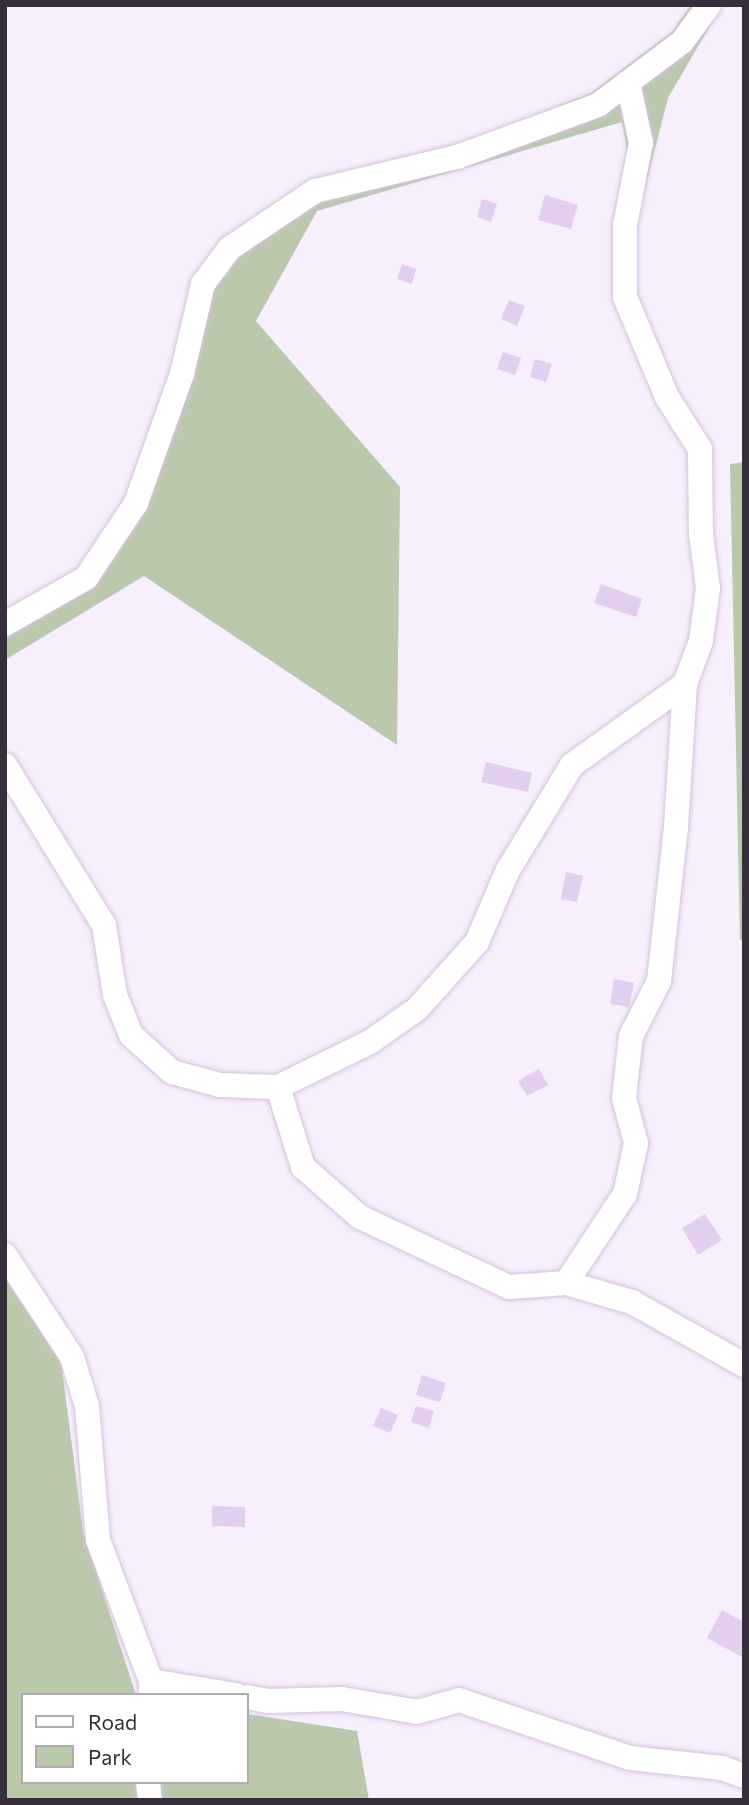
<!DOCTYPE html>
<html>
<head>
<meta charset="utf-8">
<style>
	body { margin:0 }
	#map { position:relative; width:749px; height:1805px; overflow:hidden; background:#f7effd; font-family:Commissioner,sans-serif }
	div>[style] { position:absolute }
	.green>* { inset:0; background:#bac9ac }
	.building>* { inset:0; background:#e2ceee }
	.roads { filter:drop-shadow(0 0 2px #d4c1e1) drop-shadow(0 0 2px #d4c1e1) }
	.minor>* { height:24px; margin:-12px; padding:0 12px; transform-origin:12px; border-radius:12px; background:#fff }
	span { translate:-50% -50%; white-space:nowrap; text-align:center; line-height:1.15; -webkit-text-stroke:5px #fff; paint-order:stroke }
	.frame { position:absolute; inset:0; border:7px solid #362f3b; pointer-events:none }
	.legend { position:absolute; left:21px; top:1693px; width:228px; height:91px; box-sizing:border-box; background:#fff; border:2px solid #afacb1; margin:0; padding:9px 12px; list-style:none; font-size:21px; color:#362f3b }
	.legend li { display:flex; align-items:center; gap:14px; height:35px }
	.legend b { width:35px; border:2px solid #afacb1 }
</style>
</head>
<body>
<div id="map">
	<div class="green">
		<div style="clip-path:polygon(691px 5px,722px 5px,668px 98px,638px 215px,622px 122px,317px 211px,256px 321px,400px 487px,397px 745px,144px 576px,5px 660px,5px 612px,77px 573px,127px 496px,229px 238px,591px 93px,672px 32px)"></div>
		<div style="clip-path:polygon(744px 462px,744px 940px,740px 940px,730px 464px)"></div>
		<div style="clip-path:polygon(5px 1278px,61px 1361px,83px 1531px,136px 1695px,23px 1695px,23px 1782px,247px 1782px,247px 1714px,357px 1731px,369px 1800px,5px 1800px)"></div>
	</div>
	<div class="building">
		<div style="clip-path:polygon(545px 195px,578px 205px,571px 229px,538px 220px)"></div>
		<div style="clip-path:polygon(482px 199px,497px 204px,491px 222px,477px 217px)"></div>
		<div style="clip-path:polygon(402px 264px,416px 269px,412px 284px,397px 279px)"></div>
		<div style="clip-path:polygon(509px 300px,525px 306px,517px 326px,501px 319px)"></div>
		<div style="clip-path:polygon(503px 352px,521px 358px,515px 375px,497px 369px)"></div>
		<div style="clip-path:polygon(535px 359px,552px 364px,546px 382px,530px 377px)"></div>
		<div style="clip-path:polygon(601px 584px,642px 599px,636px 617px,594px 603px)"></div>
		<div style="clip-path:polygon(486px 762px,532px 773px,528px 792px,481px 782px)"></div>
		<div style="clip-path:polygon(566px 872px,583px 876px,577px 902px,561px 899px)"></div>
		<div style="clip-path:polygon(614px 979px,634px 983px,629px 1007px,610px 1004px)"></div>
		<div style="clip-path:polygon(539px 1069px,548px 1085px,527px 1096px,518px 1081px)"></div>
		<div style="clip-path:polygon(705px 1214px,722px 1240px,698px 1255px,682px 1228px)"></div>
		<div style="clip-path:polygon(422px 1375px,446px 1383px,440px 1402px,416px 1395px)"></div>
		<div style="clip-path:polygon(416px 1406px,434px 1411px,429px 1428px,411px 1422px)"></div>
		<div style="clip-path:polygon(381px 1408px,398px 1415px,390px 1433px,373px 1426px)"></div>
		<div style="clip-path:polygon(212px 1506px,245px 1507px,245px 1527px,212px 1526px)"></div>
		<div style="clip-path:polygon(722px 1610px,744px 1622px,744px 1658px,707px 1638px)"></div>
	</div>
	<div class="roads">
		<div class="minor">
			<div style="left:5px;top:624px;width:93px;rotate:-29.6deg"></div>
			<div style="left:86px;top:578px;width:90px;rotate:-56.3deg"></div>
			<div style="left:136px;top:503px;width:137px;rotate:-70.4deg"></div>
			<div style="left:182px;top:374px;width:92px;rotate:-76.9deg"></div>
			<div style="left:203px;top:284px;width:45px;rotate:-53.1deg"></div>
			<div style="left:230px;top:248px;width:102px;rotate:-33.8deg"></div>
			<div style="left:315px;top:191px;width:146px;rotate:-13.5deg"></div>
			<div style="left:457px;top:157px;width:150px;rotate:-20.2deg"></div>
			<div style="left:598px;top:105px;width:105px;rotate:-36.9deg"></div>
			<div style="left:682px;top:42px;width:46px;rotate:-53.9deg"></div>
			<div style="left:5px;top:765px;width:188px;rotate:58.3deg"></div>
			<div style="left:104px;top:925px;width:71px;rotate:81.1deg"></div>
			<div style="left:115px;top:995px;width:43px;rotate:68.2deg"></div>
			<div style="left:131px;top:1035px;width:55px;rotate:42.1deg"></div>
			<div style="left:172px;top:1072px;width:50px;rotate:15.2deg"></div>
			<div style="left:220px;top:1085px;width:58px;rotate:2deg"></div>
			<div style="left:278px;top:1087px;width:102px;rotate:-26.1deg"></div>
			<div style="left:370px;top:1042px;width:57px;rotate:-35.1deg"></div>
			<div style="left:417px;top:1009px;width:90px;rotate:-48.2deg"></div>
			<div style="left:477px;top:942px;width:78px;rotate:-66.7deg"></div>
			<div style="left:508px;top:870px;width:123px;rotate:-58.6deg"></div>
			<div style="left:572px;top:765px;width:139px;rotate:-35.6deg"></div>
			<div style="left:685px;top:684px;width:46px;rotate:-69.6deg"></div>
			<div style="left:701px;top:641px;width:53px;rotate:-82.5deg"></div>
			<div style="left:708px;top:588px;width:54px;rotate:-97.4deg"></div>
			<div style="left:701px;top:534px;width:85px;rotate:-90.7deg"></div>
			<div style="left:700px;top:449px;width:62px;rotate:-122.4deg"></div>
			<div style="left:667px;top:397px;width:108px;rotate:-112.8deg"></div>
			<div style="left:625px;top:297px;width:72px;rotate:-90deg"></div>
			<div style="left:625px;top:225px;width:84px;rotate:-79deg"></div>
			<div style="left:641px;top:143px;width:62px;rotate:-102deg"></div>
			<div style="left:278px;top:1087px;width:84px;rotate:72.6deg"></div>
			<div style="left:303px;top:1167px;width:76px;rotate:41.3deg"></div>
			<div style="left:360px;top:1217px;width:165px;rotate:25.2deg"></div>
			<div style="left:509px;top:1287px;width:57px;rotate:-4deg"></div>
			<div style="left:566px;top:1283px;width:69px;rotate:16.1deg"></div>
			<div style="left:632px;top:1302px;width:129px;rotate:29.4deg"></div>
			<div style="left:5px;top:1255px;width:122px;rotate:56.7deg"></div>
			<div style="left:72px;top:1357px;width:51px;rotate:73deg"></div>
			<div style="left:87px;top:1406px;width:134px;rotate:85.3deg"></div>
			<div style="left:98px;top:1540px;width:151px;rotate:69.4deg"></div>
			<div style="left:151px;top:1681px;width:14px;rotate:90deg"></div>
			<div style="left:566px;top:1283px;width:107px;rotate:-56.5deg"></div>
			<div style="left:625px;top:1194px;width:52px;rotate:-77.8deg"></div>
			<div style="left:636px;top:1143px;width:47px;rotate:-104.9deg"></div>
			<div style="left:624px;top:1098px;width:62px;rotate:-83.6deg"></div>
			<div style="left:631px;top:1036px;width:62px;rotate:-63deg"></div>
			<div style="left:659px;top:981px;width:155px;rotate:-83.7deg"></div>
			<div style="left:676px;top:827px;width:143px;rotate:-86.4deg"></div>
			<div style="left:151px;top:1681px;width:86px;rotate:9.4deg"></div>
			<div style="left:247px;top:1697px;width:21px;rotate:11deg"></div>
			<div style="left:268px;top:1701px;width:74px;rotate:-1.5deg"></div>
			<div style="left:342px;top:1699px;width:76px;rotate:9.8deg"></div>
			<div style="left:417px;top:1712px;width:44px;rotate:-15.9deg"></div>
			<div style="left:459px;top:1700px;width:181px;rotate:18.7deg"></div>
			<div style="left:630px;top:1758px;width:93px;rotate:6.2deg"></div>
			<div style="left:722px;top:1768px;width:23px;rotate:20deg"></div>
			<div style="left:148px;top:1782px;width:18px;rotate:84deg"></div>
		</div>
	</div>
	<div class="frame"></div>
	<ul class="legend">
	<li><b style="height:9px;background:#fff"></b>Road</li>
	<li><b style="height:19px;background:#bac9ac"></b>Park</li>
	</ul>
</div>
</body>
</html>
